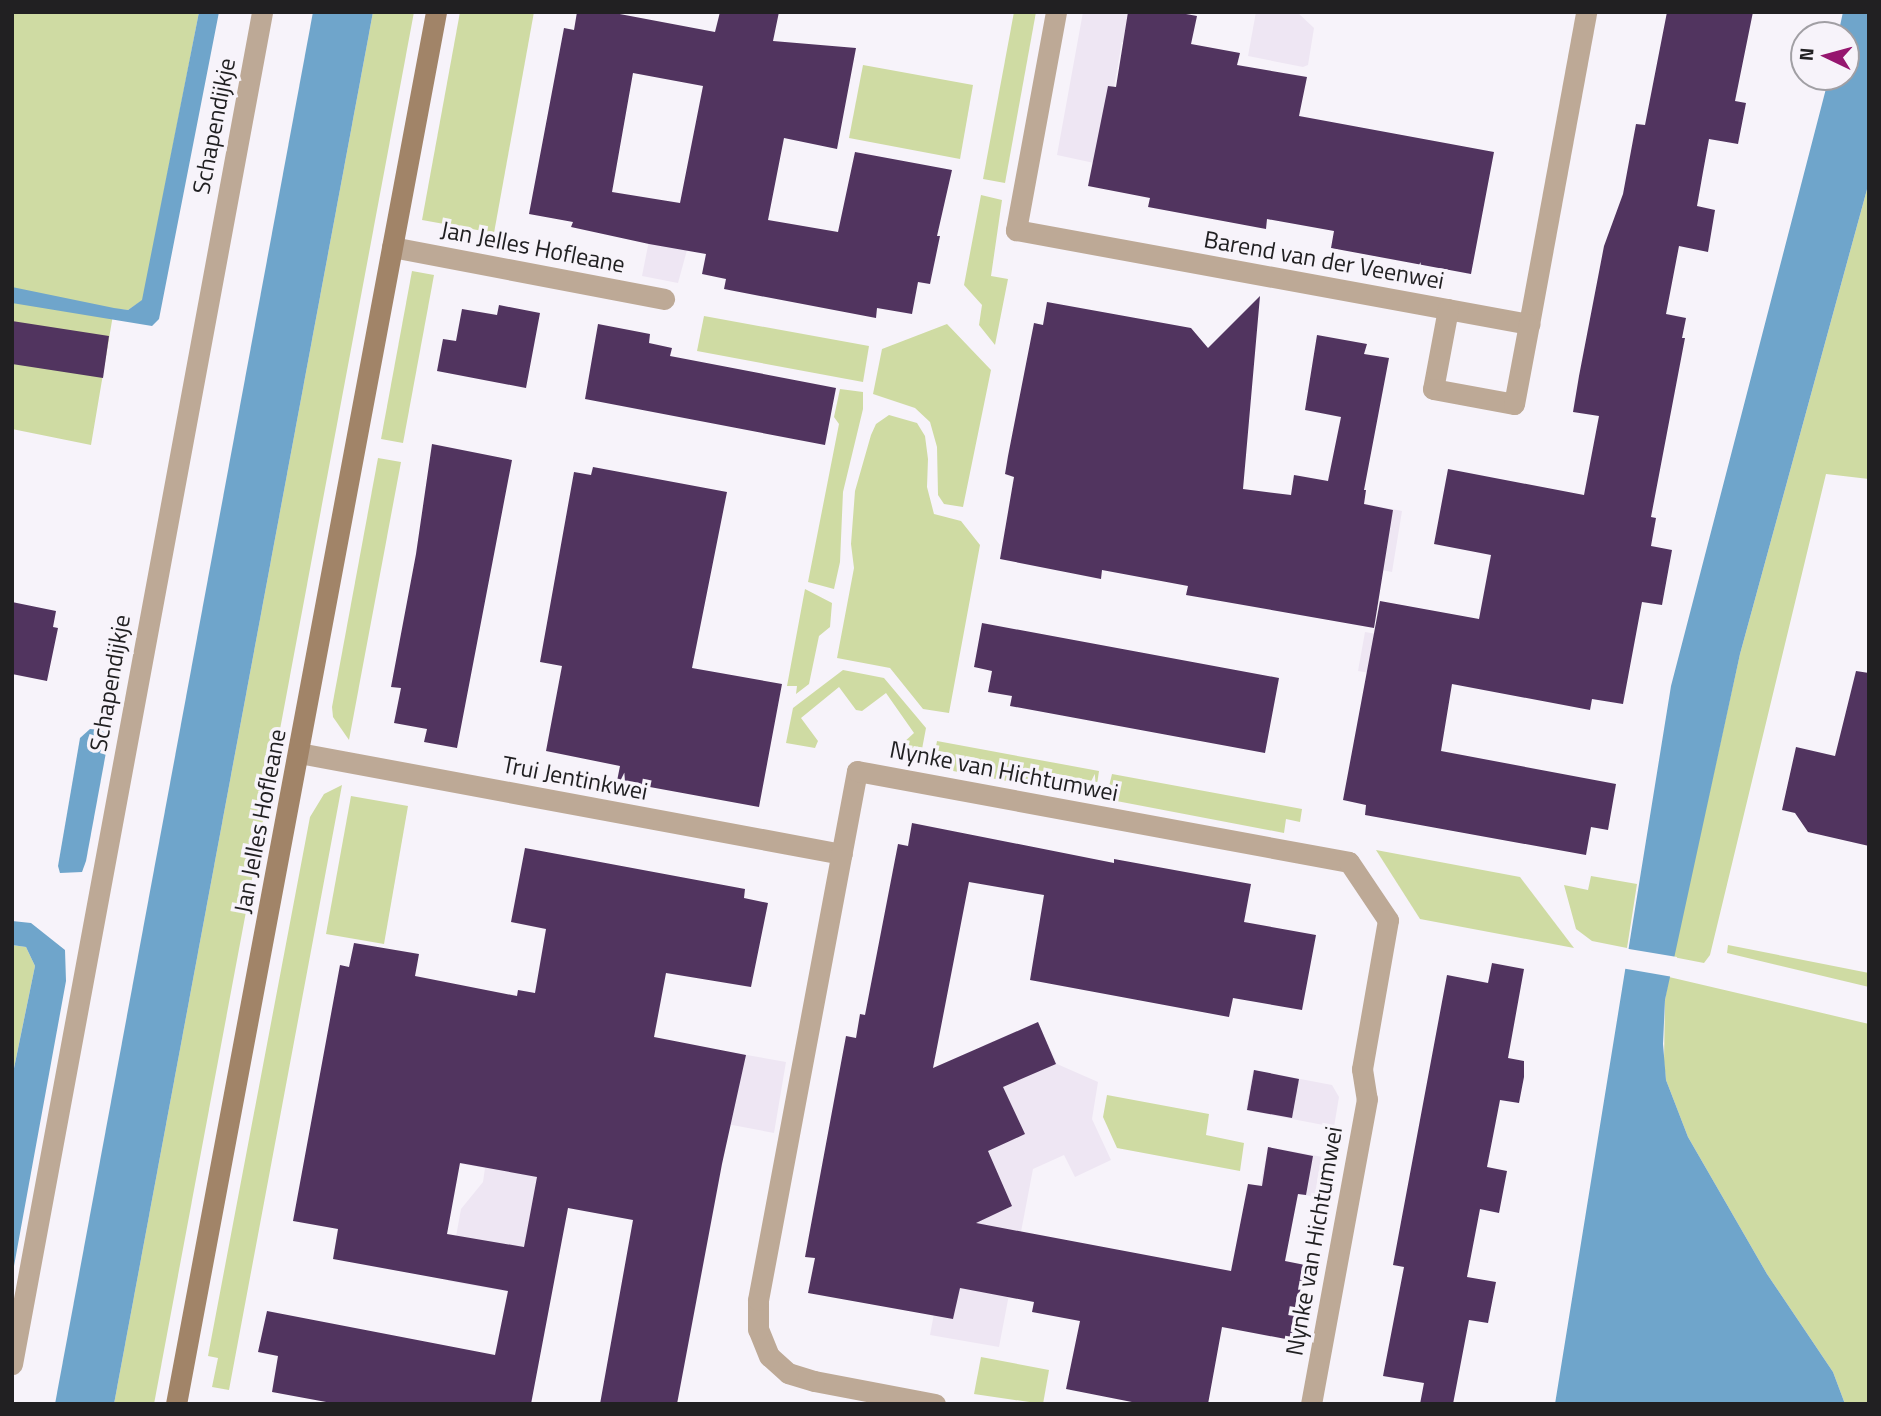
<!DOCTYPE html>
<html>
<head>
<meta charset="utf-8">
<style>
	body { margin:0 }
	#map { position:relative; width:1881px; height:1416px; overflow:hidden; background:#f7f3fa; font-family:"Titillium Web",sans-serif }
	div>[style] { position:absolute }
	.built>* { inset:0; background:#eee6f3 }
	.green>* { inset:0; background:#cfdba3 }
	.water>* { inset:0; background:#6fa5cb }
	.pier>* { inset:0; background:#f7f3fa }
	.building>* { inset:0; background:#51345f }
	.street>* { height:21px; margin:-10.5px; padding:0 10.5px; transform-origin:10.5px; border-radius:10.5px; background:#bda996 }
	.secondary>* { height:21px; margin:-10.5px; padding:0 10.5px; transform-origin:10.5px; border-radius:10.5px; background:#a18468 }
	span { translate:-50% -50%; white-space:nowrap; text-align:center; line-height:1.15; -webkit-text-stroke:7px #f7f3fa; paint-order:stroke }
	.street-label { font-size:24px; color:#212022 }
	.frame { position:absolute; inset:0; border:14px solid #212022; pointer-events:none }
	.north { position:absolute; left:1790px; top:21px; width:70px; height:70px; box-sizing:border-box; background:#f7f3fa; border:2px solid #a19fa4; border-radius:50%; rotate:275deg; font-size:19px; font-weight:700; line-height:28px; text-align:center; color:#212022 }
	.north::after { content:''; display:block; margin:auto; width:24px; height:32px; background:#96166f; clip-path:polygon(50% 0,100% 100%,50% 72%,0 100%) }
</style>
</head>
<body>
<div id="map">
	<div class="built">
		<div style="clip-path:polygon(1083px 12px,1174px 12px,1197px 16px,1189px 54px,1122px 42px,1114px 87px,1131px 171px,1057px 155px)"></div>
		<div style="clip-path:polygon(1256px 12px,1297px 12px,1314px 28px,1308px 65px,1303px 67px,1248px 56px)"></div>
		<div style="clip-path:polygon(657px 200px,687px 250px,678px 283px,642px 276px)"></div>
		<div style="clip-path:polygon(1356px 502px,1402px 511px,1392px 572px,1345px 563px)"></div>
		<div style="clip-path:polygon(1365px 632px,1418px 641px,1411px 680px,1358px 671px)"></div>
		<div style="clip-path:polygon(518px 990px,588px 1003px,649px 1061px,701px 1047px,786px 1062px,774px 1133px,605px 1101px,543px 1203px,528px 1295px,448px 1281px,461px 1209px,483px 1182px,485px 1168px,440px 1160px,506px 1059px)"></div>
		<div style="clip-path:polygon(1038px 1022px,1057px 1064px,1098px 1082px,1092px 1119px,1111px 1160px,1075px 1177px,1064px 1155px,1033px 1169px,999px 1347px,930px 1335px,984px 1045px)"></div>
		<div style="clip-path:polygon(1253px 1070px,1332px 1085px,1339px 1097px,1334px 1127px,1246px 1110px)"></div>
		<div style="clip-path:polygon(1268px 1147px,1328px 1158px,1321px 1198px,1260px 1187px)"></div>
	</div>
	<div class="green">
		<div style="clip-path:polygon(12px 12px,199px 12px,143px 300px,128px 310px,114px 309px,91px 445px,12px 429px)"></div>
		<div style="clip-path:polygon(373px 12px,414px 12px,154px 1404px,114px 1404px)"></div>
		<div style="clip-path:polygon(460px 12px,534px 12px,494px 233px,422px 220px)"></div>
		<div style="clip-path:polygon(1014px 12px,1036px 12px,1005px 183px,983px 179px)"></div>
		<div style="clip-path:polygon(863px 65px,973px 85px,960px 159px,849px 138px)"></div>
		<div style="clip-path:polygon(1869px 182px,1869px 479px,1826px 474px,1710px 955px,1704px 963px,1673px 957px,1740px 654px)"></div>
		<div style="clip-path:polygon(981px 195px,1002px 200px,991px 276px,1008px 279px,995px 345px,979px 325px,982px 305px,964px 285px)"></div>
		<div style="clip-path:polygon(412px 271px,434px 275px,403px 443px,381px 439px)"></div>
		<div style="clip-path:polygon(704px 316px,869px 346px,863px 382px,697px 351px)"></div>
		<div style="clip-path:polygon(947px 324px,991px 370px,963px 507px,944px 504px,938px 495px,937px 447px,930px 422px,915px 408px,873px 394px,882px 349px)"></div>
		<div style="clip-path:polygon(840px 389px,863px 392px,863px 409px,843px 492px,840px 562px,834px 589px,808px 582px,839px 424px,834px 417px)"></div>
		<div style="clip-path:polygon(889px 415px,917px 423px,925px 436px,928px 459px,927px 487px,934px 514px,961px 521px,980px 545px,949px 713px,923px 709px,890px 668px,837px 658px,854px 568px,851px 544px,855px 491px,871px 435px,876px 424px)"></div>
		<div style="clip-path:polygon(378px 458px,401px 462px,349px 740px,333px 717px,332px 707px)"></div>
		<div style="clip-path:polygon(805px 589px,832px 603px,830px 627px,819px 636px,809px 684px,796px 694px,797px 686px,787px 686px)"></div>
		<div style="clip-path:polygon(843px 670px,884px 678px,926px 728px,919px 765px,900px 761px,892px 753px,914px 733px,886px 693px,862px 711px,856px 710px,839px 687px,801px 718px,818px 741px,815px 748px,786px 743px,793px 708px)"></div>
		<div style="clip-path:polygon(937px 741px,1099px 771px,1095px 798px,932px 767px)"></div>
		<div style="clip-path:polygon(1112px 774px,1302px 809px,1300px 822px,1286px 819px,1284px 833px,1106px 799px)"></div>
		<div style="clip-path:polygon(342px 785px,229px 1390px,212px 1387px,218px 1358px,208px 1356px,310px 817px,324px 794px)"></div>
		<div style="clip-path:polygon(351px 796px,408px 806px,384px 944px,326px 934px)"></div>
		<div style="clip-path:polygon(1376px 850px,1520px 877px,1574px 948px,1420px 919px)"></div>
		<div style="clip-path:polygon(1591px 876px,1637px 884px,1627px 948px,1592px 941px,1576px 929px,1564px 885px,1588px 890px)"></div>
		<div style="clip-path:polygon(12px 945px,26px 947px,35px 966px,12px 1078px)"></div>
		<div style="clip-path:polygon(1728px 945px,1869px 973px,1869px 987px,1727px 953px)"></div>
		<div style="clip-path:polygon(1669px 977px,1869px 1024px,1869px 1404px,1845px 1404px,1833px 1372px,1767px 1274px,1688px 1137px,1666px 1080px,1664px 1062px,1665px 1000px)"></div>
		<div style="clip-path:polygon(1107px 1095px,1209px 1114px,1206px 1135px,1244px 1143px,1240px 1171px,1117px 1148px,1103px 1117px)"></div>
		<div style="clip-path:polygon(981px 1357px,1049px 1370px,1043px 1404px,974px 1394px)"></div>
	</div>
	<div class="water">
		<div style="clip-path:polygon(199px 12px,219px 12px,159px 319px,152px 326px,12px 303px,12px 287px,114px 308px,128px 310px,142px 300px)"></div>
		<div style="clip-path:polygon(313px 12px,373px 12px,114px 1404px,55px 1404px)"></div>
		<div style="clip-path:polygon(1843px 12px,1869px 12px,1869px 182px,1740px 654px,1665px 1000px,1663px 1044px,1666px 1080px,1688px 1137px,1767px 1274px,1833px 1372px,1845px 1404px,1555px 1404px,1671px 686px,1829px 77px,1846px 77px,1846px 35px,1838px 35px)"></div>
		<div style="clip-path:polygon(90px 729px,101px 730px,109px 736px,86px 861px,82px 872px,60px 873px,58px 866px,80px 738px)"></div>
		<div style="clip-path:polygon(12px 921px,31px 923px,65px 950px,66px 981px,12px 1277px,12px 1078px,35px 966px,26px 947px,12px 945px)"></div>
	</div>
	<div class="pier">
		<div style="clip-path:polygon(1623px 948px,1677px 957px,1673px 977px,1621px 968px)"></div>
	</div>
	<div class="building">
		<div style="clip-path:polygon(evenodd,577px 12px,609px 12px,715px 32px,720px 12px,779px 12px,773px 41px,856px 48px,837px 149px,784px 138px,768px 220px,838px 232px,855px 152px,952px 170px,937px 236px,940px 236px,930px 284px,918px 282px,912px 314px,877px 308px,876px 318px,724px 289px,726px 279px,702px 274px,706px 254px,649px 244px,571px 227px,573px 222px,529px 214px,564px 28px,574px 30px,577px 12px,633px 73px,703px 86px,680px 203px,612px 192px,633px 73px)"></div>
		<div style="clip-path:polygon(1128px 12px,1175px 12px,1197px 16px,1191px 44px,1240px 53px,1237px 65px,1307px 77px,1299px 116px,1494px 152px,1471px 274px,1331px 248px,1334px 231px,1267px 219px,1266px 229px,1148px 207px,1150px 198px,1088px 186px,1108px 86px,1116px 87px)"></div>
		<div style="clip-path:polygon(1667px 12px,1753px 12px,1735px 101px,1746px 103px,1738px 144px,1709px 139px,1703px 172px,1697px 206px,1715px 210px,1708px 252px,1679px 246px,1666px 314px,1686px 318px,1682px 338px,1685px 338px,1651px 517px,1656px 518px,1651px 546px,1672px 550px,1662px 605px,1642px 602px,1623px 704px,1592px 699px,1590px 710px,1452px 684px,1441px 751px,1616px 784px,1608px 830px,1591px 827px,1586px 855px,1365px 815px,1366px 805px,1343px 800px,1380px 601px,1479px 619px,1491px 555px,1434px 544px,1448px 469px,1584px 495px,1599px 416px,1573px 412px,1579px 376px,1604px 246px,1623px 194px,1636px 124px,1645px 125px)"></div>
		<div style="clip-path:polygon(1260px 296px,1243px 489px,1291px 495px,1294px 475px,1328px 481px,1341px 417px,1305px 410px,1317px 335px,1367px 344px,1364px 354px,1389px 358px,1364px 490px,1366px 490px,1364px 504px,1393px 510px,1374px 628px,1186px 595px,1188px 586px,1102px 570px,1101px 579px,1000px 559px,1014px 477px,1005px 474px,1008px 456px,1034px 323px,1043px 325px,1047px 302px,1191px 328px,1208px 348px)"></div>
		<div style="clip-path:polygon(499px 305px,540px 313px,526px 388px,437px 371px,443px 339px,456px 341px,462px 309px,497px 315px)"></div>
		<div style="clip-path:polygon(12px 321px,109px 336px,103px 378px,12px 364px)"></div>
		<div style="clip-path:polygon(598px 324px,650px 334px,649px 343px,672px 348px,670px 356px,836px 388px,825px 445px,585px 399px)"></div>
		<div style="clip-path:polygon(432px 444px,512px 460px,457px 748px,424px 742px,427px 729px,394px 723px,401px 688px,391px 687px,416px 554px)"></div>
		<div style="clip-path:polygon(593px 467px,727px 492px,692px 668px,782px 684px,759px 807px,617px 781px,620px 766px,546px 751px,562px 666px,540px 662px,574px 472px,591px 475px)"></div>
		<div style="clip-path:polygon(12px 602px,56px 611px,53px 627px,58px 628px,47px 681px,12px 674px)"></div>
		<div style="clip-path:polygon(982px 623px,1279px 678px,1265px 753px,1010px 706px,1012px 696px,988px 692px,992px 671px,974px 667px)"></div>
		<div style="clip-path:polygon(1856px 671px,1869px 673px,1869px 846px,1808px 832px,1795px 813px,1782px 810px,1796px 747px,1835px 756px)"></div>
		<div style="clip-path:polygon(912px 823px,1114px 863px,1114px 859px,1251px 884px,1244px 922px,1316px 935px,1302px 1010px,1233px 998px,1229px 1017px,1030px 980px,1044px 895px,969px 882px,933px 1068px,1038px 1022px,1056px 1064px,1003px 1087px,1025px 1134px,988px 1151px,1012px 1206px,976px 1223px,1231px 1271px,1248px 1184px,1262px 1186px,1268px 1147px,1313px 1156px,1306px 1195px,1298px 1194px,1285px 1261px,1305px 1265px,1291px 1340px,1222px 1327px,1208px 1404px,1142px 1404px,1066px 1389px,1080px 1321px,1032px 1312px,1034px 1302px,960px 1288px,953px 1319px,808px 1293px,815px 1258px,805px 1257px,846px 1036px,856px 1038px,860px 1014px,865px 1015px,898px 844px,908px 846px)"></div>
		<div style="clip-path:polygon(evenodd,525px 848px,745px 889px,744px 898px,768px 903px,751px 987px,666px 973px,654px 1037px,746px 1055px,722px 1164px,677px 1404px,600px 1404px,633px 1220px,568px 1208px,531px 1404px,337px 1404px,272px 1392px,278px 1356px,258px 1352px,267px 1311px,495px 1355px,508px 1291px,333px 1259px,338px 1229px,293px 1221px,340px 965px,349px 967px,354px 943px,419px 954px,415px 976px,517px 996px,518px 990px,535px 993px,546px 929px,511px 922px,525px 848px,460px 1163px,537px 1177px,524px 1247px,447px 1234px,460px 1163px)"></div>
		<div style="clip-path:polygon(1492px 963px,1524px 969px,1508px 1058px,1524px 1061px,1524px 1077px,1519px 1103px,1500px 1100px,1487px 1167px,1507px 1171px,1499px 1213px,1480px 1209px,1467px 1277px,1496px 1282px,1488px 1323px,1469px 1320px,1453px 1404px,1420px 1404px,1424px 1383px,1383px 1376px,1404px 1267px,1393px 1265px,1447px 975px,1488px 983px)"></div>
		<div style="clip-path:polygon(1254px 1070px,1299px 1079px,1292px 1118px,1247px 1110px)"></div>
	</div>
	<div class="street">
		<div style="left:1056px;top:12px;width:222px;rotate:100.4deg"></div>
		<div style="left:1016px;top:230px;width:522px;rotate:10.38deg"></div>
		<div style="left:1529px;top:324px;width:317px;rotate:-79.6deg"></div>
		<div style="left:392px;top:247px;width:277px;rotate:10.8deg"></div>
		<div style="left:1448px;top:309px;width:81px;rotate:100.6deg"></div>
		<div style="left:1433px;top:389px;width:82px;rotate:10.5deg"></div>
		<div style="left:1514px;top:404px;width:81px;rotate:-79.4deg"></div>
		<div style="left:299px;top:753px;width:552px;rotate:10.54deg"></div>
		<div style="left:12px;top:1364px;width:1375px;rotate:-79.52deg"></div>
		<div style="left:935px;top:1404px;width:123px;rotate:-169.2deg"></div>
		<div style="left:814px;top:1381px;width:27px;rotate:-163deg"></div>
		<div style="left:788px;top:1373px;width:25px;rotate:-138deg"></div>
		<div style="left:769px;top:1356px;width:29px;rotate:-112deg"></div>
		<div style="left:758px;top:1329px;width:29px;rotate:-90deg"></div>
		<div style="left:758px;top:1300px;width:538px;rotate:-79.4deg"></div>
		<div style="left:857px;top:771px;width:500px;rotate:10.48deg"></div>
		<div style="left:1349px;top:862px;width:70px;rotate:56.1deg"></div>
		<div style="left:1388px;top:920px;width:151px;rotate:99.9deg"></div>
		<div style="left:1362px;top:1069px;width:30px;rotate:81deg"></div>
		<div style="left:1367px;top:1099px;width:310px;rotate:100.4deg"></div>
	</div>
	<div class="secondary">
		<div style="left:176px;top:1404px;width:1416px;rotate:-79.42deg"></div>
	</div>
	<div class="street-label">
		<span style="left:214px;top:126px;rotate:-79deg">Schapendijkje</span>
		<span style="left:533px;top:247px;rotate:11deg">Jan Jelles Hofleane</span>
		<span style="left:1324px;top:260px;rotate:10deg">Barend van der Veenwei</span>
		<span style="left:110px;top:683px;rotate:-80deg">Schapendijkje</span>
		<span style="left:1004px;top:771px;rotate:11deg">Nynke van Hichtumwei</span>
		<span style="left:575px;top:778px;rotate:11deg">Trui Jentinkwei</span>
		<span style="left:260px;top:821px;rotate:-79deg">Jan Jelles Hofleane</span>
		<span style="left:1314px;top:1241px;rotate:-80deg">Nynke van Hichtumwei</span>
	</div>
	<div class="frame"></div>
	<div class="north">N</div>
</div>
</body>
</html>
